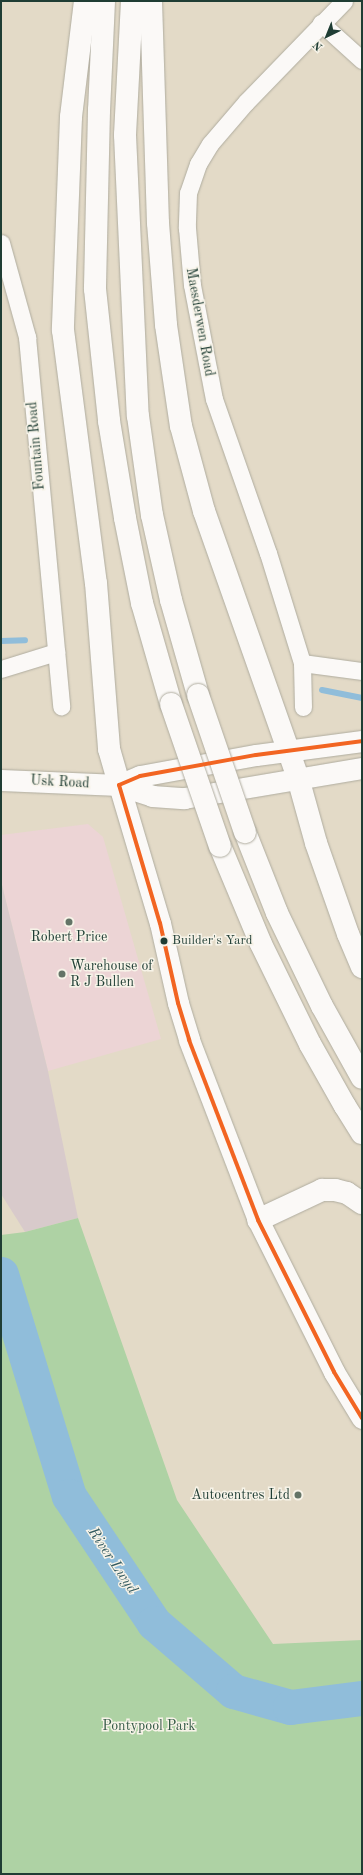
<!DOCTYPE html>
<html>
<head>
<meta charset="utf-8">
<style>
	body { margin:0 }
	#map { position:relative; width:363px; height:1875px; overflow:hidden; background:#e3dac7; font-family:"Old Standard TT",serif }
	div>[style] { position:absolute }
	.built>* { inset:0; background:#ecd4d5 }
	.industrial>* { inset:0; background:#d8cacb }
	.green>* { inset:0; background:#aed2a4 }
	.stream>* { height:6px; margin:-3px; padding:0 3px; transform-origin:3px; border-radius:3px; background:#90bdda }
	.river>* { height:35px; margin:-17.5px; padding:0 17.5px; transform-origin:17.5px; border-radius:17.5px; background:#90bdda }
	.roads { filter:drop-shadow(0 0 1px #afac9f) drop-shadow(0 0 1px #afac9f) }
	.minor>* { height:17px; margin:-8.5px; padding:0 8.5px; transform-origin:8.5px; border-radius:8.5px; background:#fbf9f7 }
	.tertiary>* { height:21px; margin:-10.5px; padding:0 10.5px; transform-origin:10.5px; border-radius:10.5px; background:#fbf9f7 }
	.primary>* { height:22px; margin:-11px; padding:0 11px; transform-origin:11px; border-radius:11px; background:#fbf9f7 }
	.bridges { filter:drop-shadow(0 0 1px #afac9f) drop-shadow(0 0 1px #afac9f) }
	.primary-bridge>* { height:22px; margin:-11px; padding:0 11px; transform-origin:11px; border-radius:11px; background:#fbf9f7 }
	.bus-1>* { height:4px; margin:-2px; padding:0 2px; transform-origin:2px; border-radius:2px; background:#f26522 }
	.dots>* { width:11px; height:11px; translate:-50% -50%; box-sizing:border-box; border:2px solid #f7f3e8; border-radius:50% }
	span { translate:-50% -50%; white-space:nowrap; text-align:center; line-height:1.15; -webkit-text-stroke:3px #f7f3e8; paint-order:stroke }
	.bus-label { font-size:13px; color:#1f3d34 }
	.left { translate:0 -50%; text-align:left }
	.street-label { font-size:14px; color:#1f3d34 }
	.poi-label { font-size:14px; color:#1f3d34 }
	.right { translate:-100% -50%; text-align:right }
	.park-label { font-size:14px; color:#335945 }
	.water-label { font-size:15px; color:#325a60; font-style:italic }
	.frame { position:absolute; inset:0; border:2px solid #1f3d34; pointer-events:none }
	.north { position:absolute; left:307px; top:16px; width:40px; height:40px; -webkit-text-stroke:3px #f7f3e8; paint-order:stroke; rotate:223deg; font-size:11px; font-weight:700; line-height:16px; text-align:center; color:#1f3d34 }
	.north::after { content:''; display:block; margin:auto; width:14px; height:18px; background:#1f3d34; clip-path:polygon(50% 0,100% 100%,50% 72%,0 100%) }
</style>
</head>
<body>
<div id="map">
	<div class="built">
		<div style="clip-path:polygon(88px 824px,103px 837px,161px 1039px,48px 1071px,1px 881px,1px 835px)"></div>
	</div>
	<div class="industrial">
		<div style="clip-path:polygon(1px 881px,48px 1071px,78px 1218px,25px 1232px,1px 1194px)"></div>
	</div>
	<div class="green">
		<div style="clip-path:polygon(78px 1218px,177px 1500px,273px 1644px,362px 1640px,362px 1874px,1px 1874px,1px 1235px,25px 1232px)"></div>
	</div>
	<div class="stream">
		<div style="left:1px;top:641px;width:24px;rotate:-2deg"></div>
		<div style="left:322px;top:690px;width:41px;rotate:11.3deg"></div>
	</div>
	<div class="river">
		<div style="left:1px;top:1274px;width:232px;rotate:73deg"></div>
		<div style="left:69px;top:1496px;width:153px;rotate:56.2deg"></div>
		<div style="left:154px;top:1623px;width:104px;rotate:40.7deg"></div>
		<div style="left:233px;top:1691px;width:59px;rotate:15.7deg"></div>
		<div style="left:290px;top:1707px;width:73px;rotate:-7.1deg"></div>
	</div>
	<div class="roads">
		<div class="minor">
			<div style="left:344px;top:1px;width:141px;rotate:134.1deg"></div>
			<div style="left:246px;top:102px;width:55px;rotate:130.6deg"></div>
			<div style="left:210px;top:144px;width:23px;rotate:121deg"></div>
			<div style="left:198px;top:164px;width:31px;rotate:109deg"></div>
			<div style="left:188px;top:193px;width:35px;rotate:92deg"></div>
			<div style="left:187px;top:228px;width:57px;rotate:85deg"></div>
			<div style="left:192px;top:285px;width:116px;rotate:79.1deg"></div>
			<div style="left:214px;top:399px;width:163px;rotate:70.7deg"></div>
			<div style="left:268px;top:553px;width:115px;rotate:72.8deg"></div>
			<div style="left:302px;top:663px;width:61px;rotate:7.6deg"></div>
			<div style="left:321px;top:23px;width:55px;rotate:42.1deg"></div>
			<div style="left:1px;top:243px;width:98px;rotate:74.5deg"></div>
			<div style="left:27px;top:337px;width:371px;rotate:84.7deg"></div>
			<div style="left:302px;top:663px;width:44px;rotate:88.7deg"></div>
			<div style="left:1px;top:669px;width:58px;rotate:-17.2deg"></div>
		</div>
		<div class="tertiary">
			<div style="left:1px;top:780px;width:118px;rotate:2.4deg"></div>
			<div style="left:119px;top:785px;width:35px;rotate:18deg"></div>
			<div style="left:152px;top:796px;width:32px;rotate:4deg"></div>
			<div style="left:184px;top:798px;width:181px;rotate:-9.6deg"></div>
			<div style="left:119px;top:785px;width:144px;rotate:73.5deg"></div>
			<div style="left:160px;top:923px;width:82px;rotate:77.3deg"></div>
			<div style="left:178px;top:1003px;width:39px;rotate:73deg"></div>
			<div style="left:189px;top:1040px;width:193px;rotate:69deg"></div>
			<div style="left:258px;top:1220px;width:170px;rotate:63.4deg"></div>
			<div style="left:334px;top:1372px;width:54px;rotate:58.7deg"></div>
			<div style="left:119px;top:785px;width:23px;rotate:-23deg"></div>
			<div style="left:140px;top:776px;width:118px;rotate:-10.3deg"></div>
			<div style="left:256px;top:755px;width:107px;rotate:-7.5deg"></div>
		</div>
		<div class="primary">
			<div style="left:85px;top:1px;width:117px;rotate:96.9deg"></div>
			<div style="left:71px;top:117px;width:213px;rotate:92.2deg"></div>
			<div style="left:63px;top:330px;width:255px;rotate:82.6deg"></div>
			<div style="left:96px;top:583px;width:167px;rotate:85.5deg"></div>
			<div style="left:109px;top:749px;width:37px;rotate:74deg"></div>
			<div style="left:104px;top:1px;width:109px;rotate:92.6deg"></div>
			<div style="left:99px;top:110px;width:179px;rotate:91.3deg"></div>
			<div style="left:95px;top:289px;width:133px;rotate:83.9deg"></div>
			<div style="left:109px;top:421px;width:98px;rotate:80.6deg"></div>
			<div style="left:125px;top:518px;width:87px;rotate:78.7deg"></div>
			<div style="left:142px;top:603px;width:105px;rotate:74deg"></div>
			<div style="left:132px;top:1px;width:134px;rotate:93deg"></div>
			<div style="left:125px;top:135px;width:281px;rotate:87.4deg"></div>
			<div style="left:138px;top:416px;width:100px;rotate:82deg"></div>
			<div style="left:152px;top:515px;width:87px;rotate:77.4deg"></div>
			<div style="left:171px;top:600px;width:99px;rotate:74.1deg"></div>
			<div style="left:151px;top:1px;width:222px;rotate:88.2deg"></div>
			<div style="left:158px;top:223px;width:102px;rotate:85.5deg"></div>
			<div style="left:166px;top:325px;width:102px;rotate:81.6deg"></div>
			<div style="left:181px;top:426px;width:88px;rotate:74.9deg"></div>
			<div style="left:204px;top:511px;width:283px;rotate:70.6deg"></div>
			<div style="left:298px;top:778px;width:67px;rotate:74.5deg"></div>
			<div style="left:316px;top:843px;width:96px;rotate:70.6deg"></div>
			<div style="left:348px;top:934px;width:36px;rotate:67deg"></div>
			<div style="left:245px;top:832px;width:87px;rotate:68.4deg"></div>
			<div style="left:277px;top:913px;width:103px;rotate:64.2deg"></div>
			<div style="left:322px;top:1006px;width:82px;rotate:60.9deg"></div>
			<div style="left:220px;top:846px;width:106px;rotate:67.3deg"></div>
			<div style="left:261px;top:944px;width:111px;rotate:63.9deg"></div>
			<div style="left:310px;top:1044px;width:71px;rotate:60.6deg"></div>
			<div style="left:345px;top:1106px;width:32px;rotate:58deg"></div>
			<div style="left:258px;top:1220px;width:71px;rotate:-25.1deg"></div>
			<div style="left:322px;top:1190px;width:13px"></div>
			<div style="left:335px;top:1190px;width:12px;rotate:14deg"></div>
			<div style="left:347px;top:1193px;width:18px;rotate:34deg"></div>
		</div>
	</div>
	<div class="bridges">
		<div class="primary-bridge">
			<div style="left:198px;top:695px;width:145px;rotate:71.1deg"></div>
			<div style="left:171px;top:704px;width:150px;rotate:71deg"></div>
		</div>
	</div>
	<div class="bus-1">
		<div style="left:119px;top:785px;width:144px;rotate:73.5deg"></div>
		<div style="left:160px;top:923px;width:82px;rotate:77.3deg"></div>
		<div style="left:178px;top:1003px;width:39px;rotate:73deg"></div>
		<div style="left:189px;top:1040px;width:193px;rotate:69deg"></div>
		<div style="left:258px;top:1220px;width:170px;rotate:63.4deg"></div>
		<div style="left:334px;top:1372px;width:54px;rotate:58.7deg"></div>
		<div style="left:119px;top:785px;width:23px;rotate:-23deg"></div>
		<div style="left:140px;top:776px;width:118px;rotate:-10.3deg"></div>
		<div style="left:256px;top:755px;width:107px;rotate:-7.5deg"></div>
	</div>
	<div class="dots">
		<div style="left:69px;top:922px;background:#647467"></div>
		<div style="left:164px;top:941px;background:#1f3d34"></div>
		<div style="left:62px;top:974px;background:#647467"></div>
		<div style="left:298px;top:1495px;background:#647467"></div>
	</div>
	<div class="bus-label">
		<span class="left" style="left:172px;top:941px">Builder's Yard</span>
	</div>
	<div class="street-label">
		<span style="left:200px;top:322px;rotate:80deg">Maesderwen Road</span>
		<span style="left:36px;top:446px;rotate:-95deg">Fountain Road</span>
		<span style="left:60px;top:782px;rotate:3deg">Usk Road</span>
	</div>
	<div class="poi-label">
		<span style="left:69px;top:937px">Robert Price</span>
		<span class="left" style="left:70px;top:974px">Warehouse of<br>R J Bullen</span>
		<span class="right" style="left:290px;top:1495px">Autocentres Ltd</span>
	</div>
	<div class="park-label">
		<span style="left:149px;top:1726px">Pontypool Park</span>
	</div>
	<div class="water-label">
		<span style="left:112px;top:1561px;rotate:56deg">River Lwyd</span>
	</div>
	<div class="frame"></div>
	<div class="north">N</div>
</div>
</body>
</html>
